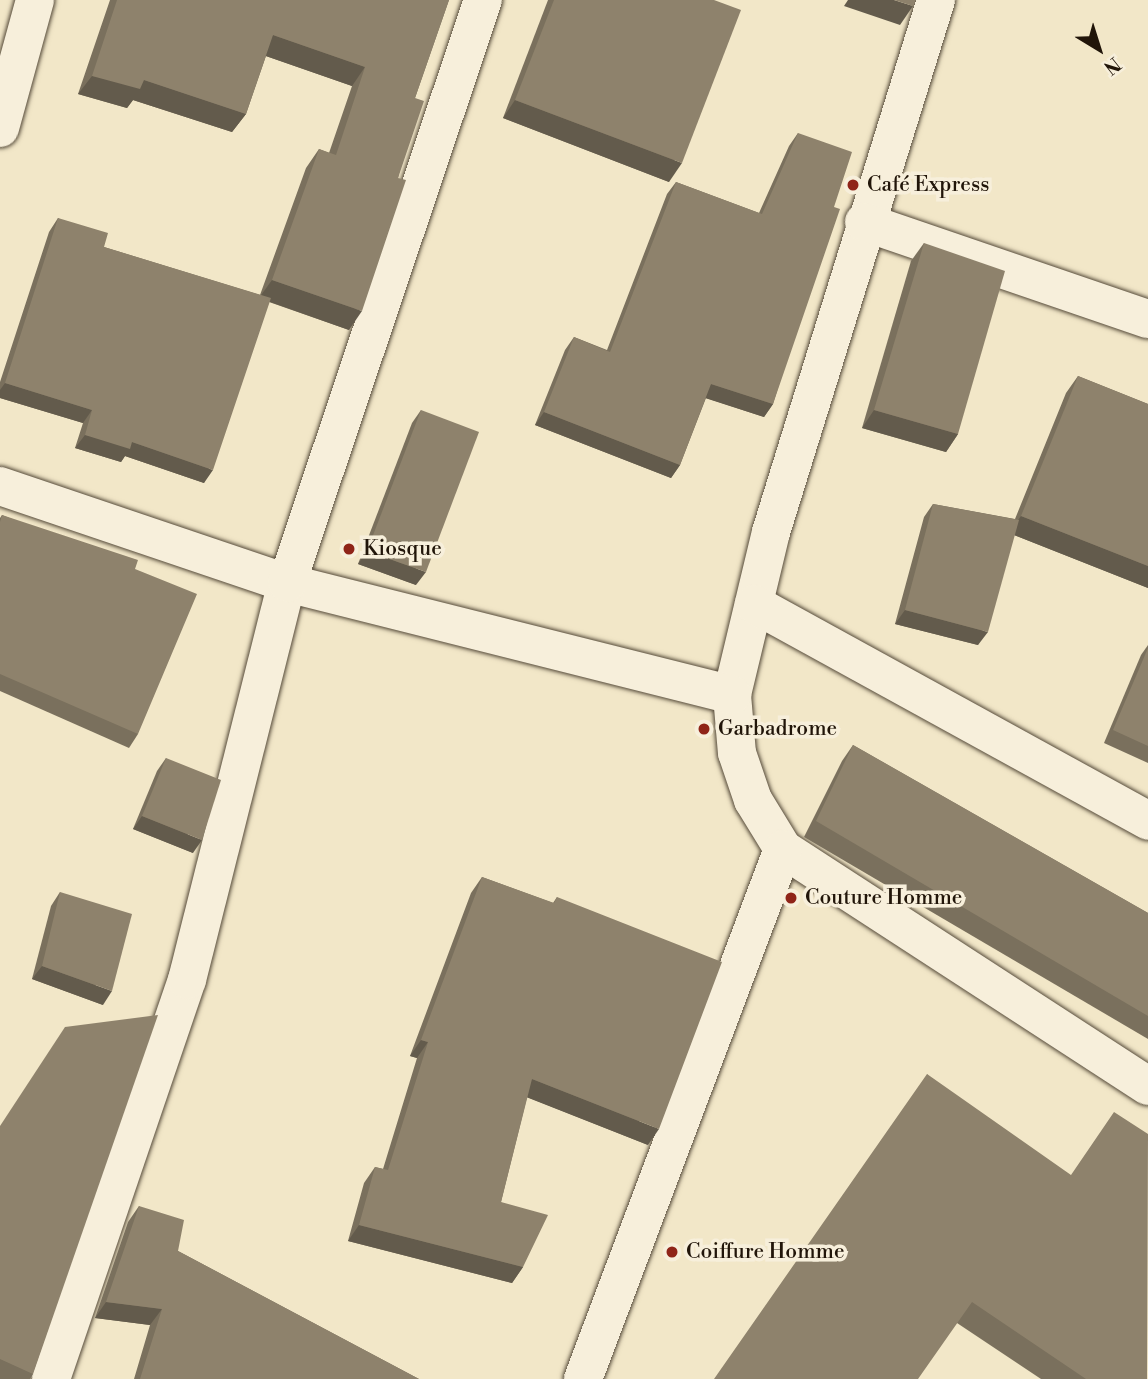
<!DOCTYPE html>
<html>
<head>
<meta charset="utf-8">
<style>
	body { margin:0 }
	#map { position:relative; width:1148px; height:1379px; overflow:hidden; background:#f2e7c8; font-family:"Libre Bodoni",serif }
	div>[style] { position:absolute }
	.roads { filter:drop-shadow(0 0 2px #554a39) drop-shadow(0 0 2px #554a39) }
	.minor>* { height:38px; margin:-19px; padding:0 19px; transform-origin:19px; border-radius:19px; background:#f7efdb }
	.wall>* { inset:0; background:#7a705d }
	.shaded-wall>* { inset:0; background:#635b4c }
	.building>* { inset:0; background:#8e826c }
	.dots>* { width:19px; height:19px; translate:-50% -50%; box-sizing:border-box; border:4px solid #f7efdb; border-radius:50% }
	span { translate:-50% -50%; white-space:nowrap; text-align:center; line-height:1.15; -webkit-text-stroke:7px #f7efdb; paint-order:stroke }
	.poi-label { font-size:21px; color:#211509 }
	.left { translate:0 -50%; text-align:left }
	.north { position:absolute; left:1064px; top:14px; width:70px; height:70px; -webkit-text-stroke:5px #f7efdb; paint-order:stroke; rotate:142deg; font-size:19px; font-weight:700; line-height:28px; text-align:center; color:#211509 }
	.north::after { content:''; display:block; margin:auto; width:24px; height:32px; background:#211509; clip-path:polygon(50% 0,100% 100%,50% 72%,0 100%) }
</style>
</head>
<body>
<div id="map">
	<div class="roads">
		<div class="minor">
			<div style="left:936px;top:0;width:557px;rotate:107.23deg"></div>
			<div style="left:771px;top:532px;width:168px;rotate:103.5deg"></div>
			<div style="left:732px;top:695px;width:58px;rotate:85.1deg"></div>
			<div style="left:737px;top:753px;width:50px;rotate:71.2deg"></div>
			<div style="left:753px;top:800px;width:57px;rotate:58.5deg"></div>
			<div style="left:783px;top:849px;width:435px;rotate:33deg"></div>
			<div style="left:0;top:128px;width:133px;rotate:-74.7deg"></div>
			<div style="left:864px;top:222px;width:300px;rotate:18.9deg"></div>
			<div style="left:0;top:486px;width:303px;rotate:18.7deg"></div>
			<div style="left:287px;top:583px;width:459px;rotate:14.1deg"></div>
			<div style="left:754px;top:604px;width:450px;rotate:28.8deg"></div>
			<div style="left:51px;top:1379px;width:422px;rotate:-71.2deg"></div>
			<div style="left:187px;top:980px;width:409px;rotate:-75.9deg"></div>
			<div style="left:287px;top:583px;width:615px;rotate:-71.42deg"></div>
			<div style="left:583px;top:1379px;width:566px;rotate:-69.33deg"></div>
		</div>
	</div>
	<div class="wall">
		<div style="clip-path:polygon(110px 0,449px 0,415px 98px,398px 178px,349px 330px,269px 302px,204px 483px,125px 456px,121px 462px,75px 448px,83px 423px,0 398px,0 382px,49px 232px,58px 218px,104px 247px,260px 295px,306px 168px,319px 149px,329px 153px,352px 86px,266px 56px,246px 114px,232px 132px,133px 100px,127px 108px,78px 94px)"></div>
		<div style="clip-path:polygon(548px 0,714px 0,669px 182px,503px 118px)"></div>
		<div style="clip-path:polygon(798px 133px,834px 207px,773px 404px,764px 417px,706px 398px,680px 465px,671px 478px,535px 425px,565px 350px,574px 337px,607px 350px,667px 194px,676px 182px,759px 213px,789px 146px)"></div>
		<div style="clip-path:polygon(924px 243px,958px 434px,946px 452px,862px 428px,911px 261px)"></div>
		<div style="clip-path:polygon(1078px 376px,1148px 404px,1148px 588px,1014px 535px,978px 645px,895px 624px,924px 517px,933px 504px,1015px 519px,1066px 393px)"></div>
		<div style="clip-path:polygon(421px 410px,416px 585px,358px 564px,412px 423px)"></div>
		<div style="clip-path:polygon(2px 515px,135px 569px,138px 734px,129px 748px,0 691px,0 518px)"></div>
		<div style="clip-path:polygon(1148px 645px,1148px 763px,1104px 743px,1141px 655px)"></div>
		<div style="clip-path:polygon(853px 745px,1148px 913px,1148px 1039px,804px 837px,842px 761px)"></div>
		<div style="clip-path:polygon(166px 758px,193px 853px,133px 829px,157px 771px)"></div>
		<div style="clip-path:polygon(482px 877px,553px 903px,557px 897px,648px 1145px,527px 1097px,501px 1202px,523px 1267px,512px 1283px,348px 1241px,364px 1183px,375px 1167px,383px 1169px,417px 1058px,410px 1056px,471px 893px)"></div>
		<div style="clip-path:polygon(60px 892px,103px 1005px,32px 979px,51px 906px)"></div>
		<div style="clip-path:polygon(927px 1074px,1147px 1379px,1041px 1379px,957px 1323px)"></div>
		<div style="clip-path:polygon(0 1125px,33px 1374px,30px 1379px,0 1379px)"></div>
		<div style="clip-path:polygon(139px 1206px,178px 1251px,419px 1379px,134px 1379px,150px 1325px,95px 1318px,128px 1222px)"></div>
	</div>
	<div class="shaded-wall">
		<div style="clip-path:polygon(848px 0,894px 0,913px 6px,900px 25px,844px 6px)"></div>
		<div style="clip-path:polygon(273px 35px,365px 67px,352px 86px,260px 54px)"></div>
		<div style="clip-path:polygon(92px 76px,144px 80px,246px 114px,232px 132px,133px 100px,127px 108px,78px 94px)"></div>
		<div style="clip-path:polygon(515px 100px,682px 163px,669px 182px,503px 118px)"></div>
		<div style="clip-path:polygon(272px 280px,362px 311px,349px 330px,259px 298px)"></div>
		<div style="clip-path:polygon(5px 383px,92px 410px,83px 423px,0 398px,0 390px)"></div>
		<div style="clip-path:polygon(711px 384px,773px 404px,764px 417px,702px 397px)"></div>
		<div style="clip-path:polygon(874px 410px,958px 434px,946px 452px,862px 428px)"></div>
		<div style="clip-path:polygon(544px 412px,680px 465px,671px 478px,535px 425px)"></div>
		<div style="clip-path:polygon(85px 435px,132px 442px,213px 470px,204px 483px,125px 456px,121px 462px,75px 448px)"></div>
		<div style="clip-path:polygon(1021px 516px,1148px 566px,1148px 588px,1009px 533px)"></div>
		<div style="clip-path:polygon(367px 551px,426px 572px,416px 585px,358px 564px)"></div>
		<div style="clip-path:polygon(905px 610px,988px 632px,978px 645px,895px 624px)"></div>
		<div style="clip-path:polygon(142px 816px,202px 840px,193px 853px,133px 829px)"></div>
		<div style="clip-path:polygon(42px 966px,112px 991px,103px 1005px,32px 979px)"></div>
		<div style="clip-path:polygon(421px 1040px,428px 1042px,417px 1058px,410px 1056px)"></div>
		<div style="clip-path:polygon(532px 1079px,659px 1129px,648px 1145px,521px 1095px)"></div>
		<div style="clip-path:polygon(359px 1225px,523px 1267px,512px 1283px,348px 1241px)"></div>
		<div style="clip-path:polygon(106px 1302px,162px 1309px,150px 1325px,95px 1318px)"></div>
	</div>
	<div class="building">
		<div style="clip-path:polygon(117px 0,449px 0,415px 98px,424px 101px,398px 178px,406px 180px,362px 311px,272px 280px,319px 149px,336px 155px,365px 67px,273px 35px,246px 114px,144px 80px,140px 89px,92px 76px)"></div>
		<div style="clip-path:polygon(554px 0,714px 0,741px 10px,682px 163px,515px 100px)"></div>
		<div style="clip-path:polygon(894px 0,915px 0,913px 6px)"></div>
		<div style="clip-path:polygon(798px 133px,852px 152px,834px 207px,840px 209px,773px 404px,711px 384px,680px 465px,544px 412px,574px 337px,610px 352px,676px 182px,762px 214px)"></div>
		<div style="clip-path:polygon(58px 218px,108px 233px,104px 247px,271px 298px,213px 470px,132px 442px,130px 449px,85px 435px,92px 410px,5px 383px)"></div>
		<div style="clip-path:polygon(924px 243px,1005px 271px,958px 434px,874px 410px)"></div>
		<div style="clip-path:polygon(1078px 376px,1148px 404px,1148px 566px,1021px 516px)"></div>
		<div style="clip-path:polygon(421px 410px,479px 432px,426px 572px,367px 551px)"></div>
		<div style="clip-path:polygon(933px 504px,1019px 520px,988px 632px,905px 610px)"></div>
		<div style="clip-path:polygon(2px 515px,138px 560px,135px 569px,197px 594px,138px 734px,0 674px,0 522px)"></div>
		<div style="clip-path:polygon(1148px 648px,1148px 746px,1113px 730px)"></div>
		<div style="clip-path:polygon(853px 745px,1148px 913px,1148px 1016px,816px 821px)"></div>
		<div style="clip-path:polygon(166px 758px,221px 780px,202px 840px,142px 816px)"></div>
		<div style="clip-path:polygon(482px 877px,554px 903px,557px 897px,722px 962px,659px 1129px,532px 1079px,501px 1202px,548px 1215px,523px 1267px,359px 1225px,375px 1167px,388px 1170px,428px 1042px,421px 1040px)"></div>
		<div style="clip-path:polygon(60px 892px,132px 914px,112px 991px,42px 966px)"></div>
		<div style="clip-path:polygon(158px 1015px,33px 1374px,0 1359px,0 1126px,65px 1027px)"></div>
		<div style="clip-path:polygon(927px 1074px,1071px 1175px,1114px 1112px,1148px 1134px,1147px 1379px,1086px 1379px,972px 1302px,918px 1379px,714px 1379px)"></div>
		<div style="clip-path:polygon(139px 1206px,184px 1220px,178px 1251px,419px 1379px,140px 1379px,162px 1309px,106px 1302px)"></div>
	</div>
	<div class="dots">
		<div style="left:853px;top:185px;background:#8f2418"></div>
		<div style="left:349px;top:549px;background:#8f2418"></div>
		<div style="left:704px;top:729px;background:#8f2418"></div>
		<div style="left:791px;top:898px;background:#8f2418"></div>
		<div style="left:672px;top:1252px;background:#8f2418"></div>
	</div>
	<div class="poi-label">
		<span class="left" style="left:867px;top:185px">Café Express</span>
		<span class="left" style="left:363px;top:549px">Kiosque</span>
		<span class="left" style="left:718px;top:729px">Garbadrome</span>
		<span class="left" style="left:805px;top:898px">Couture Homme</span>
		<span class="left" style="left:686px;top:1252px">Coiffure Homme</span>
	</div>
	<div class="north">N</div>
</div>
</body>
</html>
